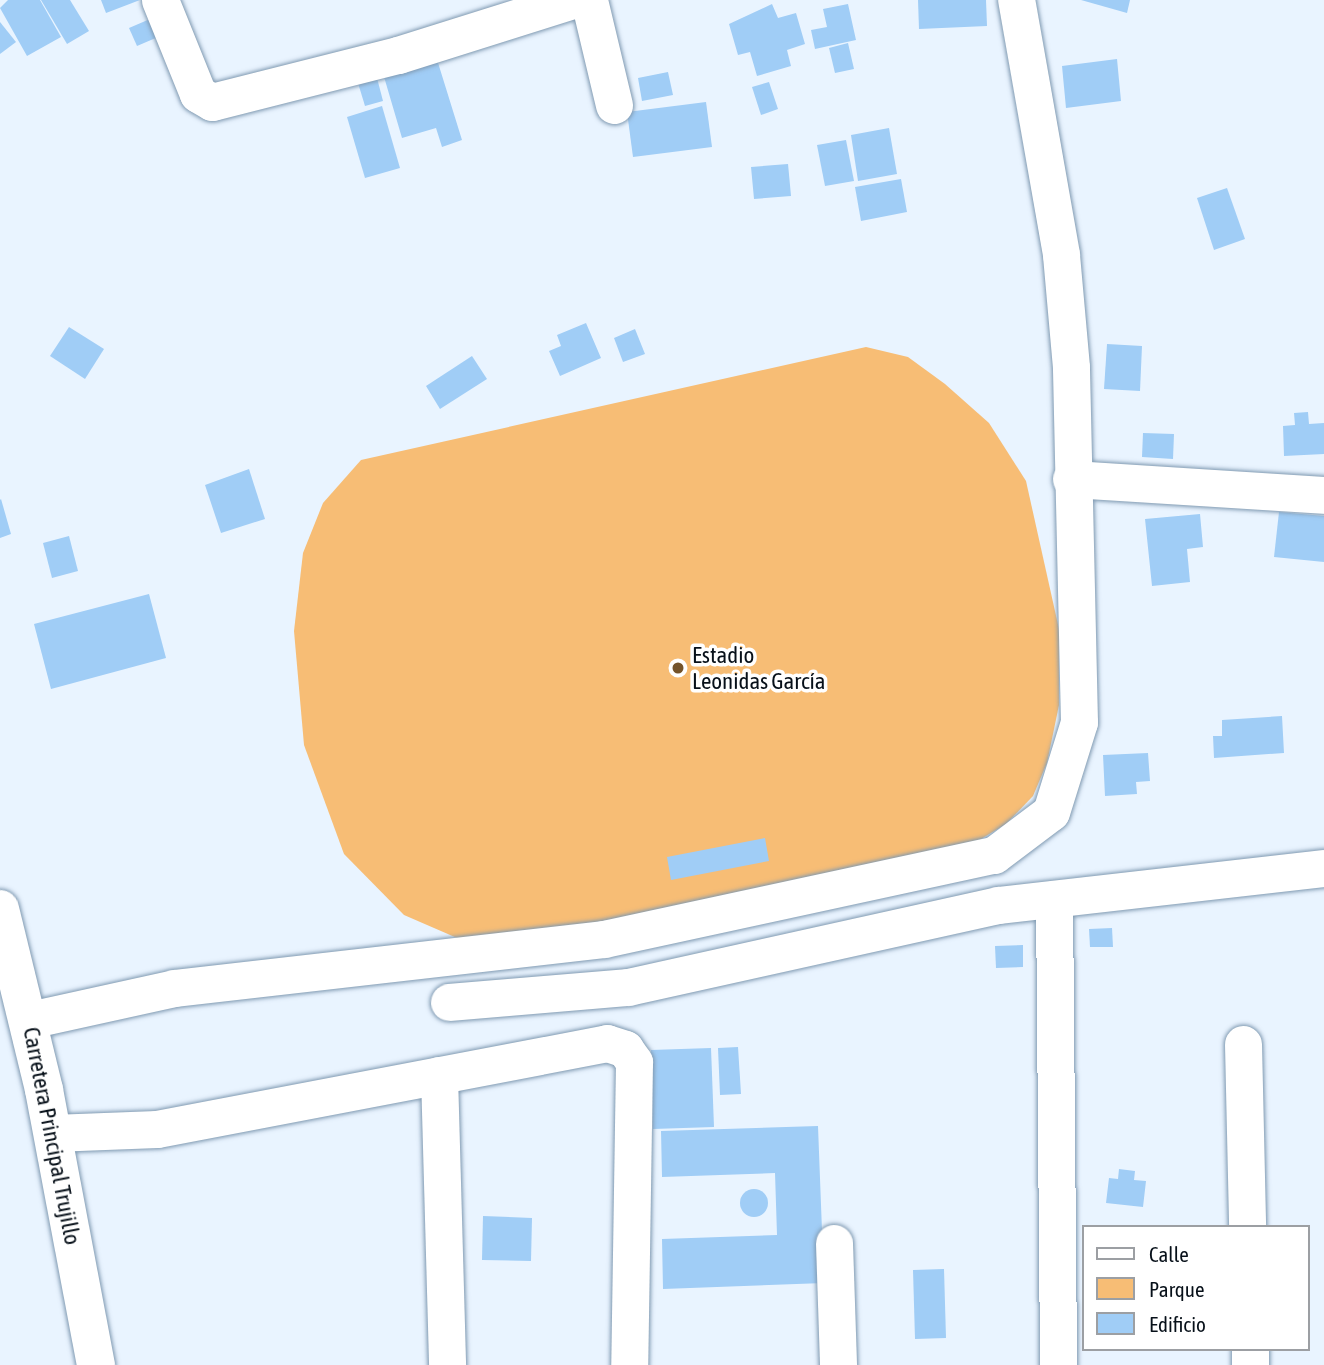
<!DOCTYPE html>
<html>
<head>
<meta charset="utf-8">
<style>
	body { margin:0 }
	#map { position:relative; width:1324px; height:1365px; overflow:hidden; background:#e9f4ff; font-family:"Asap Condensed",sans-serif }
	div>[style] { position:absolute }
	.green>* { inset:0; background:#f7bd75 }
	.building>* { inset:0; background:#a0cdf6 }
	.round { border-radius:50% }
	.roads { filter:drop-shadow(0 0 2px #809ab2) drop-shadow(0 0 2px #809ab2) }
	.minor>* { height:37px; margin:-18.5px; padding:0 18.5px; transform-origin:18.5px; border-radius:18.5px; background:#fff }
	.major>* { height:38px; margin:-19px; padding:0 19px; transform-origin:19px; border-radius:19px; background:#fff }
	.dots>* { width:19px; height:19px; translate:-50% -50%; box-sizing:border-box; border:4px solid #fff; border-radius:50% }
	span { translate:-50% -50%; white-space:nowrap; text-align:center; line-height:1.15; -webkit-text-stroke:7px #fff; paint-order:stroke }
	.poi-label { font-size:23px; color:#071019 }
	.left { translate:0 -50%; text-align:left }
	.street-label { font-size:23px; color:#071019 }
	.legend { position:absolute; left:1082px; top:1225px; width:228px; height:126px; box-sizing:border-box; background:#fff; border:2px solid #9c9fa3; margin:0; padding:9px 12px; list-style:none; font-size:21px; color:#071019 }
	.legend li { display:flex; align-items:center; gap:14px; height:35px }
	.legend b { width:35px; border:2px solid #9c9fa3 }
</style>
</head>
<body>
<div id="map">
	<div class="green">
		<div style="clip-path:polygon(866px 347px,908px 357px,945px 384px,989px 423px,1026px 481px,1059px 629px,1059px 705px,1047px 763px,1033px 796px,1006px 824px,971px 845px,509px 944px,464px 941px,404px 915px,344px 854px,304px 745px,294px 631px,303px 553px,323px 503px,361px 460px)"></div>
	</div>
	<div class="building">
		<div style="clip-path:polygon(8px 0,40px 0,61px 37px,27px 56px,0 8px)"></div>
		<div style="clip-path:polygon(41px 0,70px 0,89px 31px,67px 44px)"></div>
		<div style="clip-path:polygon(101px 0,140px 0,106px 13px)"></div>
		<div style="clip-path:polygon(918px 0,986px 0,987px 26px,919px 29px)"></div>
		<div style="clip-path:polygon(1081px 0,1130px 0,1127px 13px)"></div>
		<div style="clip-path:polygon(772px 4px,778px 18px,796px 13px,805px 44px,787px 50px,791px 66px,757px 76px,750px 52px,738px 55px,729px 24px)"></div>
		<div style="clip-path:polygon(848px 4px,856px 40px,815px 49px,811px 30px,827px 27px,823px 9px)"></div>
		<div style="clip-path:polygon(150px 19px,158px 37px,137px 46px,129px 28px)"></div>
		<div style="clip-path:polygon(0 22px,16px 42px,0 54px)"></div>
		<div style="clip-path:polygon(848px 43px,854px 69px,835px 73px,829px 48px)"></div>
		<div style="clip-path:polygon(435px 53px,462px 140px,442px 147px,436px 128px,402px 138px,382px 70px)"></div>
		<div style="clip-path:polygon(1117px 59px,1121px 101px,1066px 108px,1062px 66px)"></div>
		<div style="clip-path:polygon(668px 72px,673px 95px,642px 101px,638px 78px)"></div>
		<div style="clip-path:polygon(377px 78px,383px 101px,365px 106px,358px 83px)"></div>
		<div style="clip-path:polygon(769px 82px,778px 109px,761px 115px,752px 87px)"></div>
		<div style="clip-path:polygon(706px 102px,712px 147px,633px 157px,627px 112px)"></div>
		<div style="clip-path:polygon(382px 106px,400px 168px,365px 178px,347px 117px)"></div>
		<div style="clip-path:polygon(889px 128px,897px 174px,858px 181px,851px 135px)"></div>
		<div style="clip-path:polygon(846px 140px,854px 181px,825px 186px,817px 145px)"></div>
		<div style="clip-path:polygon(788px 164px,791px 196px,754px 199px,751px 167px)"></div>
		<div style="clip-path:polygon(901px 179px,907px 212px,861px 221px,855px 187px)"></div>
		<div style="clip-path:polygon(1227px 188px,1245px 239px,1214px 250px,1197px 198px)"></div>
		<div style="clip-path:polygon(586px 323px,601px 358px,560px 376px,549px 351px,561px 346px,557px 335px)"></div>
		<div style="clip-path:polygon(69px 327px,104px 349px,85px 379px,50px 356px)"></div>
		<div style="clip-path:polygon(635px 329px,645px 354px,623px 362px,614px 338px)"></div>
		<div style="clip-path:polygon(1107px 344px,1142px 346px,1140px 391px,1104px 389px)"></div>
		<div style="clip-path:polygon(472px 356px,487px 379px,440px 409px,426px 386px)"></div>
		<div style="clip-path:polygon(1308px 412px,1309px 424px,1324px 423px,1324px 454px,1284px 456px,1283px 426px,1295px 425px,1294px 413px)"></div>
		<div style="clip-path:polygon(1143px 433px,1174px 434px,1173px 459px,1142px 457px)"></div>
		<div style="clip-path:polygon(249px 469px,265px 519px,221px 533px,205px 485px)"></div>
		<div style="clip-path:polygon(1px 499px,11px 534px,0 538px,0 500px)"></div>
		<div style="clip-path:polygon(1279px 512px,1324px 516px,1324px 562px,1274px 557px)"></div>
		<div style="clip-path:polygon(1200px 514px,1203px 547px,1187px 549px,1190px 582px,1152px 586px,1145px 519px)"></div>
		<div style="clip-path:polygon(69px 536px,78px 571px,52px 578px,43px 543px)"></div>
		<div style="clip-path:polygon(149px 594px,166px 658px,51px 689px,34px 624px)"></div>
		<div style="clip-path:polygon(1282px 716px,1284px 753px,1214px 758px,1213px 736px,1222px 736px,1222px 720px)"></div>
		<div style="clip-path:polygon(1148px 753px,1150px 781px,1136px 782px,1137px 794px,1105px 796px,1103px 755px)"></div>
		<div style="clip-path:polygon(765px 838px,769px 861px,671px 880px,667px 857px)"></div>
		<div style="clip-path:polygon(1112px 928px,1113px 947px,1090px 947px,1089px 929px)"></div>
		<div style="clip-path:polygon(1023px 945px,1023px 967px,996px 968px,995px 946px)"></div>
		<div style="clip-path:polygon(738px 1047px,741px 1094px,720px 1095px,718px 1048px)"></div>
		<div style="clip-path:polygon(711px 1048px,714px 1127px,653px 1129px,651px 1050px)"></div>
		<div style="clip-path:polygon(818px 1126px,824px 1283px,663px 1289px,662px 1239px,777px 1235px,775px 1173px,662px 1177px,661px 1131px)"></div>
		<div style="clip-path:polygon(1119px 1169px,1135px 1171px,1134px 1180px,1146px 1181px,1143px 1207px,1106px 1203px,1109px 1178px,1118px 1179px)"></div>
		<div class="round" style="left:740px;top:1189px;width:28px;height:28px"></div>
		<div style="clip-path:polygon(483px 1216px,532px 1218px,531px 1261px,482px 1260px)"></div>
		<div style="clip-path:polygon(944px 1269px,946px 1338px,915px 1339px,913px 1270px)"></div>
	</div>
	<div class="roads">
		<div class="minor">
			<div style="left:160px;top:0;width:101px;rotate:68deg"></div>
			<div style="left:198px;top:94px;width:16px;rotate:30deg"></div>
			<div style="left:212px;top:102px;width:192px;rotate:-14.2deg"></div>
			<div style="left:398px;top:55px;width:182px;rotate:-17.5deg"></div>
			<div style="left:589px;top:0;width:108px;rotate:76.6deg"></div>
			<div style="left:1071px;top:479px;width:254px;rotate:3.6deg"></div>
			<div style="left:1054px;top:899px;width:466px;rotate:89.5deg"></div>
			<div style="left:449px;top:1002px;width:180px;rotate:-4.8deg"></div>
			<div style="left:628px;top:987px;width:379px;rotate:-12.5deg"></div>
			<div style="left:998px;top:905px;width:328px;rotate:-6.5deg"></div>
			<div style="left:29px;top:1020px;width:148px;rotate:-12.4deg"></div>
			<div style="left:174px;top:988px;width:433px;rotate:-6.5deg"></div>
			<div style="left:604px;top:939px;width:399px;rotate:-12.2deg"></div>
			<div style="left:994px;top:855px;width:71px;rotate:-37deg"></div>
			<div style="left:1051px;top:812px;width:94px;rotate:-72.7deg"></div>
			<div style="left:1079px;top:722px;width:355px;rotate:-91.3deg"></div>
			<div style="left:1071px;top:367px;width:113px;rotate:-95.1deg"></div>
			<div style="left:1061px;top:254px;width:258px;rotate:-100deg"></div>
			<div style="left:1243px;top:1044px;width:183px;rotate:88.7deg"></div>
			<div style="left:439px;top:1075px;width:290px;rotate:88.4deg"></div>
			<div style="left:52px;top:1133px;width:105px;rotate:-2.2deg"></div>
			<div style="left:157px;top:1129px;width:458px;rotate:-10.8deg"></div>
			<div style="left:607px;top:1043px;width:19px;rotate:18deg"></div>
			<div style="left:625px;top:1049px;width:16px;rotate:55deg"></div>
			<div style="left:634px;top:1062px;width:303px;rotate:90.9deg"></div>
			<div style="left:834px;top:1243px;width:122px;rotate:88.1deg"></div>
			<div style="left:1250px;top:1349px;width:16px;rotate:90deg"></div>
		</div>
		<div class="major">
			<div style="left:0;top:909px;width:186px;rotate:76.3deg"></div>
			<div style="left:44px;top:1090px;width:280px;rotate:79.3deg"></div>
		</div>
	</div>
	<div class="dots">
		<div style="left:678px;top:668px;background:#74532a"></div>
	</div>
	<div class="poi-label">
		<span class="left" style="left:692px;top:668px">Estadio<br>Leonidas García</span>
	</div>
	<div class="street-label">
		<span style="left:52px;top:1136px;rotate:79deg">Carretera Principal Trujillo</span>
	</div>
	<ul class="legend">
	<li><b style="height:9px;background:#fff"></b>Calle</li>
	<li><b style="height:19px;background:#f7bd75"></b>Parque</li>
	<li><b style="height:19px;background:#a0cdf6"></b>Edificio</li>
	</ul>
</div>
</body>
</html>
